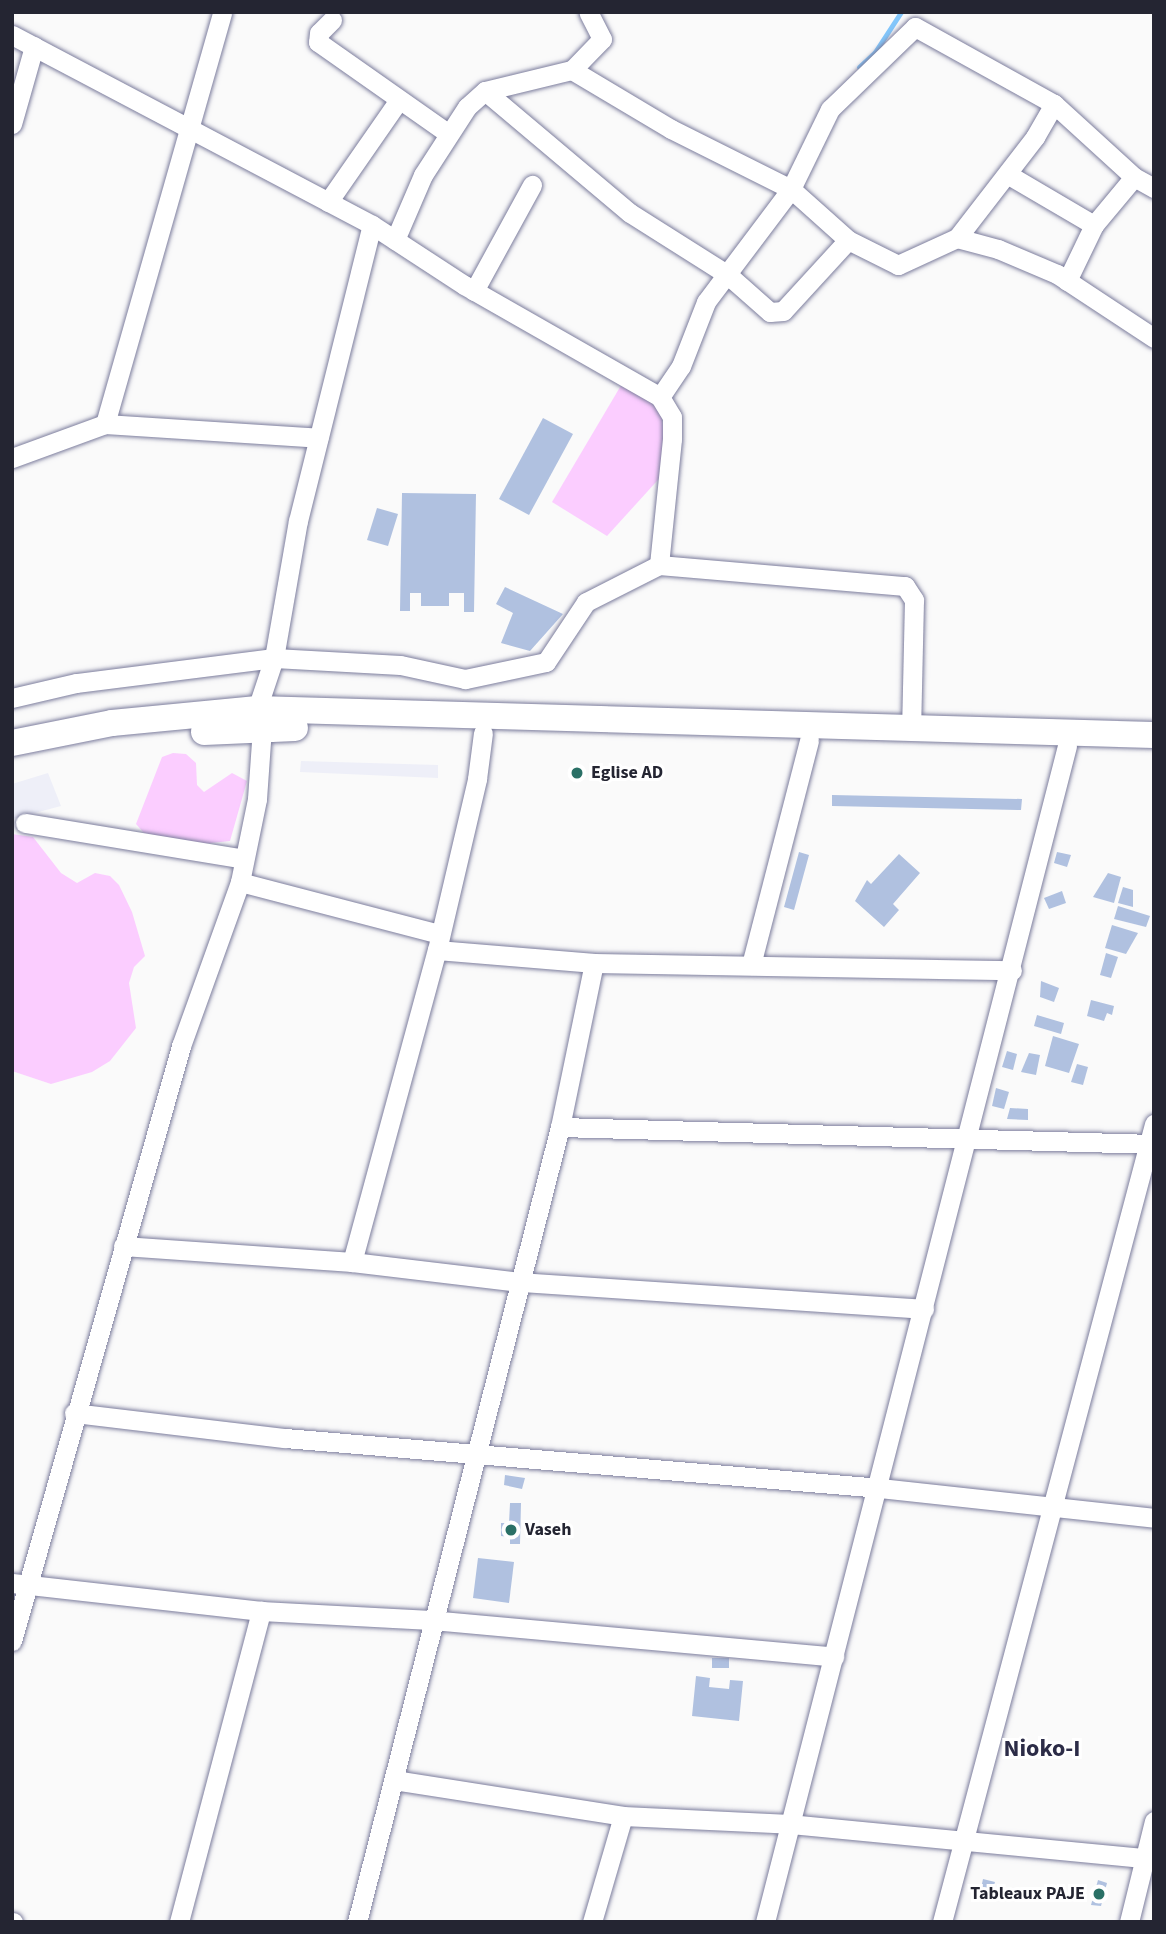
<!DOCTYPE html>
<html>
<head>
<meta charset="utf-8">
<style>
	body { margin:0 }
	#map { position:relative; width:1166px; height:1934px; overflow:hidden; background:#fafafa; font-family:"Source Sans 3",sans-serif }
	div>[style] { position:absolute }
	.built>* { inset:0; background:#eeeff8 }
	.green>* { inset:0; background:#fbcdff }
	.stream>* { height:5px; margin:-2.5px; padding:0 2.5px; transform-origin:2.5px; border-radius:2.5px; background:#83c6fa }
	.building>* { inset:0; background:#b0c1e0 }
	.roads { filter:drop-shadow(0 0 2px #7c7d9d) drop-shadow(0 0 2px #7c7d9d) }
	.street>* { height:19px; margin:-9.5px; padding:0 9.5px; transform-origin:9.5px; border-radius:9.5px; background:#fff }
	.secondary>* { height:26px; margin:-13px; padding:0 13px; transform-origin:13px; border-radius:13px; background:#fff }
	.dots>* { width:19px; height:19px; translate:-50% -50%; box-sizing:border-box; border:4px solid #fff; border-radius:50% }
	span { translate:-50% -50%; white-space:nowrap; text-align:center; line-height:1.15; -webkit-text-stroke:6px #fff; paint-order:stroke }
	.poi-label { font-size:18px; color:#242532; font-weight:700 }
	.left { translate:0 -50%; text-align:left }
	.right { translate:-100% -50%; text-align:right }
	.district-label { font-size:24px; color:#2c2c47; font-weight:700 }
	.frame { position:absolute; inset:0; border:14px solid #242532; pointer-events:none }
</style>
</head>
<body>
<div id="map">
	<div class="built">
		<div style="clip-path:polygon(301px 761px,438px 765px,438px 778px,300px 772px)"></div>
		<div style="clip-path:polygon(48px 773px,61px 806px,12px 819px,12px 784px)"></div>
	</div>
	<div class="green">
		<div style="clip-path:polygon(626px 377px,660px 397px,667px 470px,607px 536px,552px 502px)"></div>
		<div style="clip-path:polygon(173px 753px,186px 754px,196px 763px,197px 785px,204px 792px,232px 773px,247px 781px,230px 841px,192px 845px,144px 833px,136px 824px,162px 757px)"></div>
		<div style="clip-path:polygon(12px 834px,33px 837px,61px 873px,77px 883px,95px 873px,110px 876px,119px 885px,132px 912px,145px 956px,134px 967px,129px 983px,136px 1028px,110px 1061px,92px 1072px,51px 1084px,12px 1071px)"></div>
	</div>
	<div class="stream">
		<div style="left:859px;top:67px;width:22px;rotate:-43deg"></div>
		<div style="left:875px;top:52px;width:48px;rotate:-57deg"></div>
	</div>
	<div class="building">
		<div style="clip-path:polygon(543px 418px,573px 434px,529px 515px,499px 499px)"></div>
		<div style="clip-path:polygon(402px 493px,476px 494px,474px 612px,464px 612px,464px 593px,449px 593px,449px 606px,421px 606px,421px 593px,410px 593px,410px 611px,400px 611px)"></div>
		<div style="clip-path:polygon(377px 508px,398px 514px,388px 546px,367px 540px)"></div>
		<div style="clip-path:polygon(505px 587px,563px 614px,530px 651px,501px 643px,513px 613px,496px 604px)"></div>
		<div style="clip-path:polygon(832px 795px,1022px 799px,1021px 810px,832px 806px)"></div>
		<div style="clip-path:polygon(799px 852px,809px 855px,794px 910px,784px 907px)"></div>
		<div style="clip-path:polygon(1057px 852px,1071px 855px,1067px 867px,1054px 863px)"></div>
		<div style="clip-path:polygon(899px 854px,920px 873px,893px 904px,899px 910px,884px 927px,855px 901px,867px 880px,871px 884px)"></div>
		<div style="clip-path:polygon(1108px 873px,1121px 877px,1114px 903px,1093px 897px)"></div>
		<div style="clip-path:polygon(1123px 887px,1133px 890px,1133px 907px,1118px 903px)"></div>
		<div style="clip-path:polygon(1062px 891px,1066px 903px,1049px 909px,1044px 898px)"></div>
		<div style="clip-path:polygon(1118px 906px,1150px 916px,1146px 927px,1114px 919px)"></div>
		<div style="clip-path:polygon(1112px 925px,1138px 933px,1126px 954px,1105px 948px)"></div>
		<div style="clip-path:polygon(1106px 953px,1118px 957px,1111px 978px,1100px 975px)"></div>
		<div style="clip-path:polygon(1041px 981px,1059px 988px,1054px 1002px,1040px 997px)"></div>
		<div style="clip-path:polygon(1091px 1000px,1114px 1006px,1112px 1015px,1107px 1013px,1104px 1021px,1087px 1016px)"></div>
		<div style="clip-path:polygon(1037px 1015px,1064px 1023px,1061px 1034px,1034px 1026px)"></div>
		<div style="clip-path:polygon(1053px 1036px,1079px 1044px,1069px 1073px,1045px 1066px)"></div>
		<div style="clip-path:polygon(1007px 1051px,1017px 1054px,1013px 1070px,1002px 1067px)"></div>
		<div style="clip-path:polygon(1029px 1053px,1040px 1055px,1036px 1075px,1021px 1072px)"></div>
		<div style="clip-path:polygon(1077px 1064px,1088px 1067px,1083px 1085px,1071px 1082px)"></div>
		<div style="clip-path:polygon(996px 1088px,1009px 1092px,1004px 1109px,992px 1106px)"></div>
		<div style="clip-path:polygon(1010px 1108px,1028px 1109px,1028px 1120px,1007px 1119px)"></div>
		<div style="clip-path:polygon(505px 1475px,525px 1478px,522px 1489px,504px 1485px)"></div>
		<div style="clip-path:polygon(510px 1503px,521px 1503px,520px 1544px,510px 1544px,510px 1537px,501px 1536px,501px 1523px,509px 1523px)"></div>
		<div style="clip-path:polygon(478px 1558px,514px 1562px,509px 1603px,473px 1598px)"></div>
		<div style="clip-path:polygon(712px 1658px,729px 1658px,729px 1668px,712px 1668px)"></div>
		<div style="clip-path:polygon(696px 1676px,710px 1678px,709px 1687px,729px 1689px,730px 1680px,743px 1681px,739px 1721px,692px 1716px)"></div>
		<div style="clip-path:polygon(983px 1879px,995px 1882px,991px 1896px,980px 1893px)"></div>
		<div style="clip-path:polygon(1098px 1880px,1107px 1883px,1101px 1906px,1091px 1905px)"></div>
	</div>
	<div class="roads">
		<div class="street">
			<div style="left:332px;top:20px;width:18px;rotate:135deg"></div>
			<div style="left:319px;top:33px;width:9px;rotate:96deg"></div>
			<div style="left:318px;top:42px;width:160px;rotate:35.1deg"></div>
			<div style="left:12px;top:35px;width:407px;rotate:27.8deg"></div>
			<div style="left:372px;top:225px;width:110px;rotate:33.1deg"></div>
			<div style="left:464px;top:285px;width:226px;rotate:29.7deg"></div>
			<div style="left:660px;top:397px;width:23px;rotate:59deg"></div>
			<div style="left:672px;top:417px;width:22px;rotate:90deg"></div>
			<div style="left:672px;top:439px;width:127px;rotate:95.9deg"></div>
			<div style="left:659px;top:565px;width:82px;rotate:153.1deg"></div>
			<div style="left:586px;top:602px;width:72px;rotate:123.7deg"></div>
			<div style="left:546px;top:662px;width:83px;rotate:168.1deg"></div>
			<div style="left:465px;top:679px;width:66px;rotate:-167.8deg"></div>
			<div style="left:400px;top:665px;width:126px;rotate:-176.8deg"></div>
			<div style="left:274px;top:658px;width:200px;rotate:172.8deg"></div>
			<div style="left:76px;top:683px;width:66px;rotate:166.8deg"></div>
			<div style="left:572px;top:70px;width:115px;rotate:30.8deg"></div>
			<div style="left:671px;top:129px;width:134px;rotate:26.6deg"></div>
			<div style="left:791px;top:189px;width:76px;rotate:41.8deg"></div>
			<div style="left:848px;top:240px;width:56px;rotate:26.6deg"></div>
			<div style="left:898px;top:265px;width:65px;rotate:-24.6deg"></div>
			<div style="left:957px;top:238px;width:128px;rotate:-52.3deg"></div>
			<div style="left:1035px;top:137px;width:38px;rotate:-60deg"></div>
			<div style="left:1054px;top:104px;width:159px;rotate:-151deg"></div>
			<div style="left:915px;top:27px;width:118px;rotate:136deg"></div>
			<div style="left:830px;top:109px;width:89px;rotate:116deg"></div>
			<div style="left:791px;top:189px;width:141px;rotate:127deg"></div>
			<div style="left:706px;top:302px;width:69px;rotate:111.3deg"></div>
			<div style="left:681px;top:366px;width:37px;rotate:124deg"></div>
			<div style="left:485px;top:91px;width:189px;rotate:40.1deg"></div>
			<div style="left:630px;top:213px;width:116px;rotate:32.3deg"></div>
			<div style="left:728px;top:275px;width:56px;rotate:41.4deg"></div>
			<div style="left:770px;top:312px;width:13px;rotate:-4deg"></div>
			<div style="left:783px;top:311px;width:96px;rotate:-47.5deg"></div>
			<div style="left:1054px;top:104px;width:108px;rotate:42.4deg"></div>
			<div style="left:1134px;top:177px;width:23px;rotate:29deg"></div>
			<div style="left:12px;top:124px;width:81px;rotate:-74.2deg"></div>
			<div style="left:1007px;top:174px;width:101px;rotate:30.4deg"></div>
			<div style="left:328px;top:202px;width:124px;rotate:-55.2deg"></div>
			<div style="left:957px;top:238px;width:42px;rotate:15deg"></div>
			<div style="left:998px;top:249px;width:64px;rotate:23deg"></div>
			<div style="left:1057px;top:274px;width:116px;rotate:33.4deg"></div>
			<div style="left:395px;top:240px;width:71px;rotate:-66.7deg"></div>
			<div style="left:423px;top:175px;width:81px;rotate:-57.1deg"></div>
			<div style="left:467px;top:107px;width:24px;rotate:-42deg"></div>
			<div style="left:485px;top:91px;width:89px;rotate:-13.6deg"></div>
			<div style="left:572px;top:70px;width:43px;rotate:-45.9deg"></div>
			<div style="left:602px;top:39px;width:30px;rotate:-117deg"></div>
			<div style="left:1067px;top:281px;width:62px;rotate:-64.3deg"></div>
			<div style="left:1094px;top:225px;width:62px;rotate:-50.2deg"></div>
			<div style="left:474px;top:291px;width:121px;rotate:-61.3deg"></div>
			<div style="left:105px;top:424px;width:428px;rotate:-74.1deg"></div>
			<div style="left:12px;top:458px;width:99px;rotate:-20.1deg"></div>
			<div style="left:105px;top:424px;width:214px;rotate:3.7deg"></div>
			<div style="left:659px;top:565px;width:247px;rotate:4.9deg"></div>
			<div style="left:905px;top:586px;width:17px;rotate:57deg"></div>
			<div style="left:914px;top:600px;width:128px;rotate:91.3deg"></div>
			<div style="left:25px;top:823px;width:222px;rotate:9.3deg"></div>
			<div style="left:240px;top:882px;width:206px;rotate:14.6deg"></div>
			<div style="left:437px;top:950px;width:158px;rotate:4.7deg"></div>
			<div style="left:594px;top:963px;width:418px;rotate:1deg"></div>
			<div style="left:751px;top:965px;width:232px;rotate:-75.5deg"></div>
			<div style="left:560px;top:1127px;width:594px;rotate:1.64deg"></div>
			<div style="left:123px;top:1246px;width:230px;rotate:4deg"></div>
			<div style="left:352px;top:1262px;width:169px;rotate:6.8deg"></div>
			<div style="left:520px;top:1282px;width:405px;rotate:3.8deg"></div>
			<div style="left:352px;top:1262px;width:323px;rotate:-74.8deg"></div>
			<div style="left:437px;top:950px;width:176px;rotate:-76.8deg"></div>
			<div style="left:477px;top:779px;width:46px;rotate:-82.6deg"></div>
			<div style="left:74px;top:1413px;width:212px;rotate:6.8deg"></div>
			<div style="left:285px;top:1438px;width:597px;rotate:4.8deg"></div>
			<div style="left:880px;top:1488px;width:276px;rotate:6.2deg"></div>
			<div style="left:12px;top:1583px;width:251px;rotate:6.4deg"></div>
			<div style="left:261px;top:1611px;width:170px;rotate:3deg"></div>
			<div style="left:431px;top:1620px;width:405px;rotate:5.2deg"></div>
			<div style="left:12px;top:1641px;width:619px;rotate:-74.14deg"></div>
			<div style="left:181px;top:1046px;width:174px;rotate:-70.2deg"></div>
			<div style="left:240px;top:882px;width:85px;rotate:-78.4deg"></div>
			<div style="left:257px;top:799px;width:72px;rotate:-86deg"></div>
			<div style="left:262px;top:727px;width:19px;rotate:-106deg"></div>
			<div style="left:257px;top:709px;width:54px;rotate:-71.6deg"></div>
			<div style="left:274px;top:658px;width:139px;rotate:-80.1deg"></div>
			<div style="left:298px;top:521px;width:305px;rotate:-76deg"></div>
			<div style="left:394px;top:1780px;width:232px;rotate:8.9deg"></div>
			<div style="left:623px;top:1816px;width:167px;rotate:2.7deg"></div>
			<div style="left:790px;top:1824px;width:366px;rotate:5.5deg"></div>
			<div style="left:12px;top:1922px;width:1px"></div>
			<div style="left:179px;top:1922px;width:322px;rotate:-75.2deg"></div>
			<div style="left:357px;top:1922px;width:821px;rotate:-75.68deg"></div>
			<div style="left:560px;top:1127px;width:167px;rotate:-78.3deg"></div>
			<div style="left:592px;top:1922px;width:110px;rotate:-73.7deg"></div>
			<div style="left:765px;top:1922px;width:1214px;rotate:-75.6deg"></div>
			<div style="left:942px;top:1922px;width:826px;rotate:-75.12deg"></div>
			<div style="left:1129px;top:1922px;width:104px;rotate:-76.1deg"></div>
		</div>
		<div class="secondary">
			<div style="left:204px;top:732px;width:91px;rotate:-2.5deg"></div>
			<div style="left:12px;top:743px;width:102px;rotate:-11.3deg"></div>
			<div style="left:112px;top:723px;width:146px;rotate:-5.5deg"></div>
			<div style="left:257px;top:709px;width:897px;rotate:1.66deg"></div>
		</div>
	</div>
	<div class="dots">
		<div style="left:577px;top:773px;background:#2a7066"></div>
		<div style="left:511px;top:1530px;background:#2a7066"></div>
		<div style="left:1099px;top:1894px;background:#2a7066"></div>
	</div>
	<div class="poi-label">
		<span class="left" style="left:591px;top:773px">Eglise AD</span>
		<span class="left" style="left:525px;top:1530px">Vaseh</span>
		<span class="right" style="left:1085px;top:1894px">Tableaux PAJE</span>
	</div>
	<div class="district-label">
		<span style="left:1042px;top:1749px">Nioko-I</span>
	</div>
	<div class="frame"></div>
</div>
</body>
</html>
